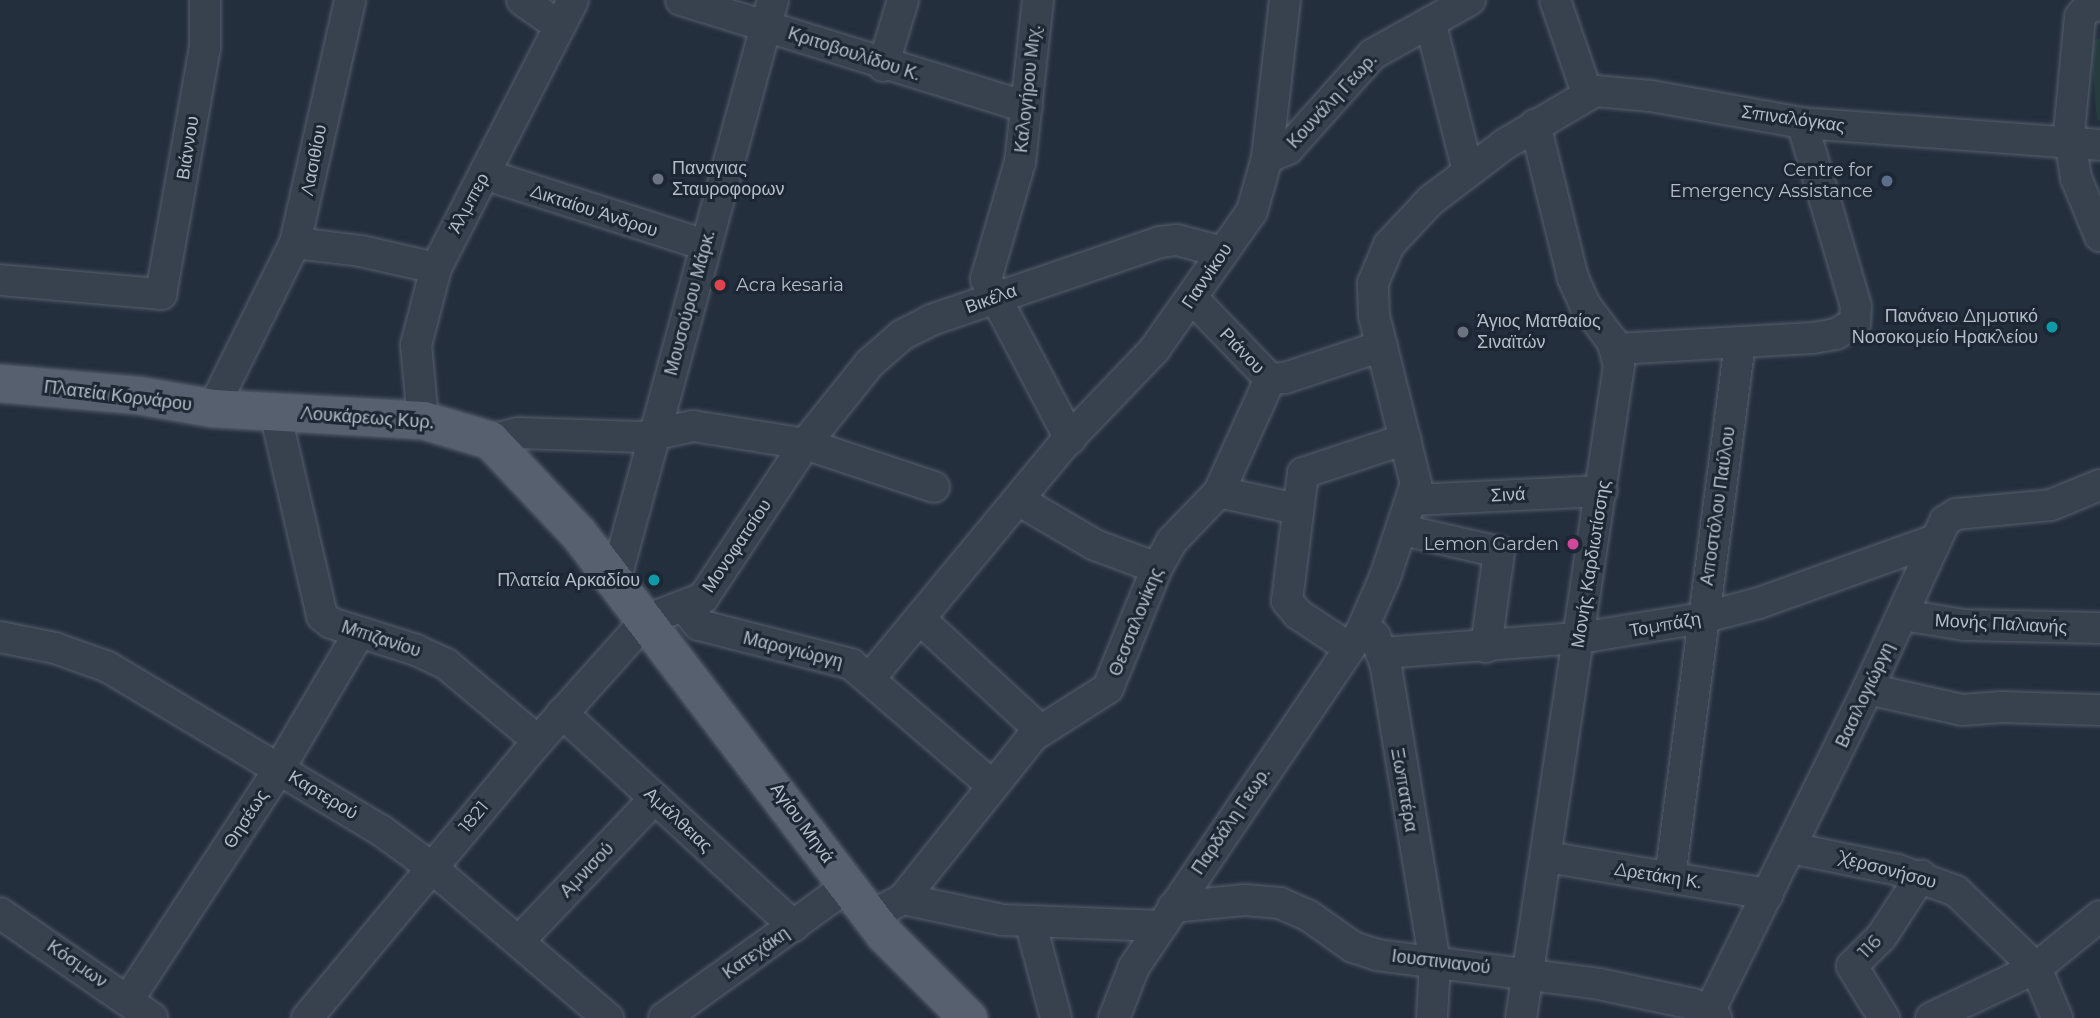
<!DOCTYPE html>
<html>
<head>
<meta charset="utf-8">
<style>
	body { margin:0 }
	#map { position:relative; width:2100px; height:1018px; overflow:hidden; background:#242f3e; font-family:Montserrat,sans-serif }
	div>[style] { position:absolute }
	.green>* { inset:0; background:#263c3f }
	.roads { filter:drop-shadow(0 0 2px #565f6c) drop-shadow(0 0 2px #565f6c) }
	.minor>* { height:30px; margin:-15px; padding:0 15px; transform-origin:15px; border-radius:15px; background:#38414e }
	.major>* { height:37px; margin:-18.5px; padding:0 18.5px; transform-origin:18.5px; border-radius:18.5px; background:#56606e }
	.dots>* { width:19px; height:19px; translate:-50% -50%; box-sizing:border-box; border:4px solid #1d2633; border-radius:50% }
	span { translate:-50% -50%; white-space:nowrap; text-align:center; line-height:1.15; -webkit-text-stroke:6px #1d2633; paint-order:stroke }
	.street-label { font-size:18px; color:#b4bcc9 }
	.poi-label { font-size:18px; color:#b4bcc9 }
	.left { translate:0 -50%; text-align:left }
	.right { translate:-100% -50%; text-align:right }
</style>
</head>
<body>
<div id="map">
	<div class="green">
		<div style="clip-path:polygon(2100px 38px,2100px 120px,2097px 121px,2090px 41px)"></div>
	</div>
	<div class="roads">
		<div class="minor">
			<div style="left:522px;top:0;width:45px;rotate:35.1deg"></div>
			<div style="left:681px;top:0;width:362px;rotate:17.2deg"></div>
			<div style="left:1038px;top:0;width:163px;rotate:96.3deg"></div>
			<div style="left:1020px;top:162px;width:122px;rotate:106.2deg"></div>
			<div style="left:986px;top:279px;width:181px;rotate:62.3deg"></div>
			<div style="left:1555px;top:0;width:98px;rotate:71deg"></div>
			<div style="left:2100px;top:5px;width:13px;rotate:167deg"></div>
			<div style="left:2087px;top:8px;width:11px;rotate:128deg"></div>
			<div style="left:2080px;top:17px;width:117px;rotate:95.4deg"></div>
			<div style="left:2069px;top:133px;width:46px;rotate:81.2deg"></div>
			<div style="left:2076px;top:178px;width:63px;rotate:67.5deg"></div>
			<div style="left:1431px;top:25px;width:151px;rotate:75.8deg"></div>
			<div style="left:883px;top:66px;width:69px;rotate:-73.1deg"></div>
			<div style="left:1267px;top:158px;width:23px;rotate:-23deg"></div>
			<div style="left:1288px;top:149px;width:127px;rotate:-48.2deg"></div>
			<div style="left:1373px;top:54px;width:111px;rotate:-29.1deg"></div>
			<div style="left:484px;top:174px;width:232px;rotate:17.8deg"></div>
			<div style="left:295px;top:243px;width:66px;rotate:6.9deg"></div>
			<div style="left:361px;top:251px;width:77px;rotate:12.8deg"></div>
			<div style="left:0;top:280px;width:162px;rotate:5deg"></div>
			<div style="left:161px;top:294px;width:250px;rotate:-79.9deg"></div>
			<div style="left:205px;top:48px;width:48px;rotate:-90deg"></div>
			<div style="left:1192px;top:298px;width:112px;rotate:46.1deg"></div>
			<div style="left:1270px;top:379px;width:15px;rotate:-4deg"></div>
			<div style="left:1285px;top:378px;width:102px;rotate:-18.3deg"></div>
			<div style="left:1616px;top:349px;width:197px;rotate:-3.2deg"></div>
			<div style="left:1813px;top:338px;width:23px;rotate:-10deg"></div>
			<div style="left:1836px;top:334px;width:22px;rotate:-30deg"></div>
			<div style="left:1855px;top:323px;width:17px;rotate:-87deg"></div>
			<div style="left:1856px;top:306px;width:191px;rotate:-106.4deg"></div>
			<div style="left:213px;top:408px;width:184px;rotate:-63.6deg"></div>
			<div style="left:295px;top:243px;width:249px;rotate:-77.2deg"></div>
			<div style="left:275px;top:412px;width:209px;rotate:77deg"></div>
			<div style="left:322px;top:616px;width:11px;rotate:38deg"></div>
			<div style="left:331px;top:623px;width:89px;rotate:17.6deg"></div>
			<div style="left:416px;top:650px;width:33px;rotate:25deg"></div>
			<div style="left:446px;top:664px;width:120px;rotate:39.9deg"></div>
			<div style="left:423px;top:420px;width:75px;rotate:-95.3deg"></div>
			<div style="left:416px;top:345px;width:80px;rotate:-75.4deg"></div>
			<div style="left:436px;top:268px;width:301px;rotate:-62.9deg"></div>
			<div style="left:490px;top:440px;width:30px;rotate:-14deg"></div>
			<div style="left:519px;top:433px;width:123px;rotate:1.9deg"></div>
			<div style="left:642px;top:437px;width:52px;rotate:-12.2deg"></div>
			<div style="left:693px;top:426px;width:113px;rotate:9.1deg"></div>
			<div style="left:805px;top:444px;width:104px;rotate:-51.3deg"></div>
			<div style="left:870px;top:363px;width:43px;rotate:-41.2deg"></div>
			<div style="left:902px;top:335px;width:33px;rotate:-27deg"></div>
			<div style="left:931px;top:320px;width:242px;rotate:-18.8deg"></div>
			<div style="left:1160px;top:242px;width:17px;rotate:-7deg"></div>
			<div style="left:1177px;top:240px;width:47px;rotate:14.9deg"></div>
			<div style="left:1219px;top:492px;width:80px;rotate:12.3deg"></div>
			<div style="left:1413px;top:500px;width:189px;rotate:-2.7deg"></div>
			<div style="left:1020px;top:501px;width:87px;rotate:30.4deg"></div>
			<div style="left:1095px;top:545px;width:66px;rotate:20.4deg"></div>
			<div style="left:1403px;top:530px;width:98px;rotate:12.9deg"></div>
			<div style="left:1499px;top:552px;width:96px;rotate:97.8deg"></div>
			<div style="left:615px;top:581px;width:602px;rotate:-74.79deg"></div>
			<div style="left:685px;top:608px;width:22px;rotate:51deg"></div>
			<div style="left:699px;top:625px;width:157px;rotate:14.4deg"></div>
			<div style="left:851px;top:664px;width:187px;rotate:40.7deg"></div>
			<div style="left:1903px;top:615px;width:62px;rotate:9.3deg"></div>
			<div style="left:1964px;top:625px;width:136px;rotate:1.3deg"></div>
			<div style="left:922px;top:621px;width:161px;rotate:42.7deg"></div>
			<div style="left:1375px;top:636px;width:33px;rotate:70deg"></div>
			<div style="left:1386px;top:667px;width:299px;rotate:80.6deg"></div>
			<div style="left:1435px;top:962px;width:56px;rotate:93.1deg"></div>
			<div style="left:0;top:637px;width:56px;rotate:11.3deg"></div>
			<div style="left:55px;top:648px;width:56px;rotate:19.7deg"></div>
			<div style="left:108px;top:667px;width:319px;rotate:30.9deg"></div>
			<div style="left:382px;top:831px;width:61px;rotate:36.3deg"></div>
			<div style="left:431px;top:867px;width:233px;rotate:40.5deg"></div>
			<div style="left:1349px;top:648px;width:61px;rotate:-146.3deg"></div>
			<div style="left:1298px;top:614px;width:17px;rotate:-130deg"></div>
			<div style="left:1287px;top:601px;width:129px;rotate:-82.9deg"></div>
			<div style="left:1303px;top:473px;width:108px;rotate:-18.4deg"></div>
			<div style="left:1383px;top:653px;width:198px;rotate:-4.4deg"></div>
			<div style="left:1580px;top:638px;width:124px;rotate:-9.3deg"></div>
			<div style="left:1702px;top:618px;width:59px;rotate:-14.7deg"></div>
			<div style="left:1759px;top:603px;width:187px;rotate:-19.7deg"></div>
			<div style="left:871px;top:677px;width:301px;rotate:-50.4deg"></div>
			<div style="left:1063px;top:445px;width:132px;rotate:-46.2deg"></div>
			<div style="left:1154px;top:350px;width:170px;rotate:-54.8deg"></div>
			<div style="left:1252px;top:211px;width:55px;rotate:-74.2deg"></div>
			<div style="left:1267px;top:158px;width:159px;rotate:-83.5deg"></div>
			<div style="left:1868px;top:689px;width:96px;rotate:12.6deg"></div>
			<div style="left:1962px;top:710px;width:40px;rotate:-4.3deg"></div>
			<div style="left:2002px;top:707px;width:98px;rotate:1.8deg"></div>
			<div style="left:562px;top:713px;width:315px;rotate:42.6deg"></div>
			<div style="left:1791px;top:848px;width:109px;rotate:11.6deg"></div>
			<div style="left:1898px;top:870px;width:62px;rotate:19.9deg"></div>
			<div style="left:1956px;top:891px;width:111px;rotate:43.9deg"></div>
			<div style="left:2036px;top:968px;width:54px;rotate:67.2deg"></div>
			<div style="left:1547px;top:857px;width:224px;rotate:9.5deg"></div>
			<div style="left:1670px;top:878px;width:540px;rotate:-82.55deg"></div>
			<div style="left:903px;top:899px;width:102px;rotate:11.9deg"></div>
			<div style="left:1003px;top:920px;width:158px;rotate:2.2deg"></div>
			<div style="left:1173px;top:907px;width:72px;rotate:-5.6deg"></div>
			<div style="left:1245px;top:900px;width:35px;rotate:5deg"></div>
			<div style="left:1280px;top:903px;width:32px;rotate:24deg"></div>
			<div style="left:1309px;top:916px;width:54px;rotate:35.2deg"></div>
			<div style="left:1353px;top:947px;width:25px;rotate:18deg"></div>
			<div style="left:1377px;top:955px;width:224px;rotate:7.4deg"></div>
			<div style="left:1599px;top:984px;width:96px;rotate:12deg"></div>
			<div style="left:1693px;top:1004px;width:27px;rotate:31deg"></div>
			<div style="left:0;top:913px;width:185px;rotate:34.6deg"></div>
			<div style="left:870px;top:917px;width:38px;rotate:-29deg"></div>
			<div style="left:903px;top:899px;width:208px;rotate:-51.4deg"></div>
			<div style="left:1033px;top:736px;width:89px;rotate:-32.6deg"></div>
			<div style="left:1108px;top:688px;width:130px;rotate:-67.8deg"></div>
			<div style="left:1157px;top:568px;width:31px;rotate:-61deg"></div>
			<div style="left:1172px;top:541px;width:68px;rotate:-46.2deg"></div>
			<div style="left:1219px;top:492px;width:124px;rotate:-65.7deg"></div>
			<div style="left:1030px;top:921px;width:100px;rotate:75deg"></div>
			<div style="left:519px;top:941px;width:197px;rotate:-46.4deg"></div>
			<div style="left:128px;top:1000px;width:276px;rotate:-56.8deg"></div>
			<div style="left:279px;top:769px;width:158px;rotate:-59.5deg"></div>
			<div style="left:1709px;top:1012px;width:360px;rotate:-63.8deg"></div>
			<div style="left:1868px;top:689px;width:185px;rotate:-65.4deg"></div>
			<div style="left:1945px;top:521px;width:13px;rotate:-32deg"></div>
			<div style="left:1956px;top:514px;width:95px;rotate:-5.4deg"></div>
			<div style="left:2051px;top:505px;width:53px;rotate:-22.2deg"></div>
			<div style="left:307px;top:1018px;width:361px;rotate:-50.2deg"></div>
			<div style="left:538px;top:741px;width:162px;rotate:-48.2deg"></div>
			<div style="left:646px;top:620px;width:61px;rotate:-21.1deg"></div>
			<div style="left:703px;top:598px;width:185px;rotate:-56.5deg"></div>
			<div style="left:805px;top:444px;width:136px;rotate:18.4deg"></div>
			<div style="left:664px;top:1018px;width:226px;rotate:-35.7deg"></div>
			<div style="left:1114px;top:1018px;width:55px;rotate:-68.6deg"></div>
			<div style="left:1134px;top:967px;width:405px;rotate:-55.9deg"></div>
			<div style="left:1361px;top:632px;width:60px;rotate:-66.4deg"></div>
			<div style="left:1385px;top:577px;width:98px;rotate:-71.6deg"></div>
			<div style="left:1416px;top:484px;width:173px;rotate:-104deg"></div>
			<div style="left:1374px;top:316px;width:33px;rotate:-92deg"></div>
			<div style="left:1373px;top:283px;width:41px;rotate:-67.2deg"></div>
			<div style="left:1389px;top:245px;width:60px;rotate:-47deg"></div>
			<div style="left:1430px;top:201px;width:94px;rotate:-37.2deg"></div>
			<div style="left:1505px;top:144px;width:104px;rotate:-30.5deg"></div>
			<div style="left:1595px;top:91px;width:56px;rotate:5.1deg"></div>
			<div style="left:1651px;top:96px;width:153px;rotate:10.1deg"></div>
			<div style="left:1802px;top:123px;width:299px;rotate:4.2deg"></div>
			<div style="left:1521px;top:1018px;width:660px;rotate:-81.46deg"></div>
			<div style="left:1619px;top:365px;width:25px;rotate:-106deg"></div>
			<div style="left:1612px;top:341px;width:45px;rotate:-126.9deg"></div>
			<div style="left:1585px;top:305px;width:30px;rotate:-114deg"></div>
			<div style="left:1573px;top:278px;width:158px;rotate:-103.9deg"></div>
			<div style="left:1884px;top:1018px;width:61px;rotate:-121.6deg"></div>
			<div style="left:1852px;top:966px;width:42px;rotate:-45deg"></div>
			<div style="left:1882px;top:936px;width:72px;rotate:-57deg"></div>
			<div style="left:1931px;top:1018px;width:116px;rotate:-25.5deg"></div>
			<div style="left:2036px;top:968px;width:82px;rotate:-39.1deg"></div>
		</div>
		<div class="major">
			<div style="left:0;top:383px;width:139px;rotate:5deg"></div>
			<div style="left:138px;top:395px;width:76px;rotate:9.8deg"></div>
			<div style="left:213px;top:408px;width:210px;rotate:3.3deg"></div>
			<div style="left:423px;top:420px;width:70px;rotate:16.6deg"></div>
			<div style="left:490px;top:440px;width:128px;rotate:46.6deg"></div>
			<div style="left:578px;top:533px;width:504px;rotate:52.65deg"></div>
			<div style="left:884px;top:934px;width:119px;rotate:45deg"></div>
		</div>
	</div>
	<div class="dots">
		<div style="left:658px;top:179px;background:#6b7280"></div>
		<div style="left:1887px;top:181px;background:#5c6f8a"></div>
		<div style="left:720px;top:285px;background:#e0444e"></div>
		<div style="left:2052px;top:327px;background:#0f9aa8"></div>
		<div style="left:1463px;top:332px;background:#6b7280"></div>
		<div style="left:1573px;top:544px;background:#d1479c"></div>
		<div style="left:654px;top:580px;background:#0f9aa8"></div>
	</div>
	<div class="street-label">
		<span style="left:854px;top:54px;rotate:18deg">Κριτοβουλίδου Κ.</span>
		<span style="left:1028px;top:89px;rotate:-84deg">Καλογήρου Μιχ.</span>
		<span style="left:1332px;top:101px;rotate:-47deg">Κουνάλη Γεωρ.</span>
		<span style="left:1793px;top:119px;rotate:8deg">Σπιναλόγκας</span>
		<span style="left:188px;top:148px;rotate:-81deg">Βιάννου</span>
		<span style="left:314px;top:160px;rotate:-79deg">Λασιθίου</span>
		<span style="left:469px;top:203px;rotate:-62deg">Άλμπερ</span>
		<span style="left:594px;top:211px;rotate:18deg">Δικταίου Άνδρου</span>
		<span style="left:1207px;top:276px;rotate:-56deg">Γιαννίκου</span>
		<span style="left:991px;top:299px;rotate:-20deg">Βικέλα</span>
		<span style="left:690px;top:303px;rotate:-75deg">Μουσούρου Μάρκ.</span>
		<span style="left:1242px;top:351px;rotate:46deg">Ριάνου</span>
		<span style="left:118px;top:396px;rotate:7deg">Πλατεία Κορνάρου</span>
		<span style="left:367px;top:418px;rotate:4deg">Λουκάρεως Κυρ.</span>
		<span style="left:1508px;top:495px;rotate:-3deg">Σινά</span>
		<span style="left:1718px;top:506px;rotate:-82deg">Αποστόλου Παύλου</span>
		<span style="left:737px;top:546px;rotate:-56deg">Μονοφατσίου</span>
		<span style="left:1591px;top:564px;rotate:-81deg">Μονής Καρδιωτίσσης</span>
		<span style="left:1136px;top:622px;rotate:-68deg">Θεσσαλονίκης</span>
		<span style="left:2001px;top:624px;rotate:3deg">Μονής Παλιανής</span>
		<span style="left:1665px;top:625px;rotate:-10deg">Τομπάζη</span>
		<span style="left:381px;top:639px;rotate:18deg">Μπιζανίου</span>
		<span style="left:793px;top:650px;rotate:14deg">Μαρογιώργη</span>
		<span style="left:1865px;top:695px;rotate:-65deg">Βασιλογιώργη</span>
		<span style="left:1404px;top:790px;rotate:80deg">Ξωπατέρα</span>
		<span style="left:323px;top:795px;rotate:31deg">Καρτερού</span>
		<span style="left:474px;top:817px;rotate:-50deg">1821</span>
		<span style="left:246px;top:819px;rotate:-57deg">Θησέως</span>
		<span style="left:678px;top:820px;rotate:43deg">Αμάλθειας</span>
		<span style="left:1231px;top:821px;rotate:-56deg">Παρδάλη Γεωρ.</span>
		<span style="left:802px;top:823px;rotate:54deg">Αγίου Μηνά</span>
		<span style="left:587px;top:870px;rotate:-46deg">Αμνισού</span>
		<span style="left:1888px;top:870px;rotate:15deg">Χερσονήσου</span>
		<span style="left:1658px;top:876px;rotate:9deg">Δρετάκη Κ.</span>
		<span style="left:1870px;top:947px;rotate:-46deg">116</span>
		<span style="left:756px;top:953px;rotate:-35deg">Κατεχάκη</span>
		<span style="left:1441px;top:962px;rotate:7deg">Ιουστινιανού</span>
		<span style="left:77px;top:964px;rotate:35deg">Κόσμων</span>
	</div>
	<div class="poi-label">
		<span class="left" style="left:672px;top:179px">Παναγιας<br>Σταυροφορων</span>
		<span class="right" style="left:1873px;top:181px">Centre for<br>Emergency Assistance</span>
		<span class="left" style="left:736px;top:285px">Acra kesaria</span>
		<span class="right" style="left:2038px;top:327px">Πανάνειο Δημοτικό<br>Νοσοκομείο Ηρακλείου</span>
		<span class="left" style="left:1477px;top:332px">Άγιος Ματθαίος<br>Σιναϊτών</span>
		<span class="right" style="left:1559px;top:544px">Lemon Garden</span>
		<span class="right" style="left:640px;top:580px">Πλατεία Αρκαδίου</span>
	</div>
</div>
</body>
</html>
